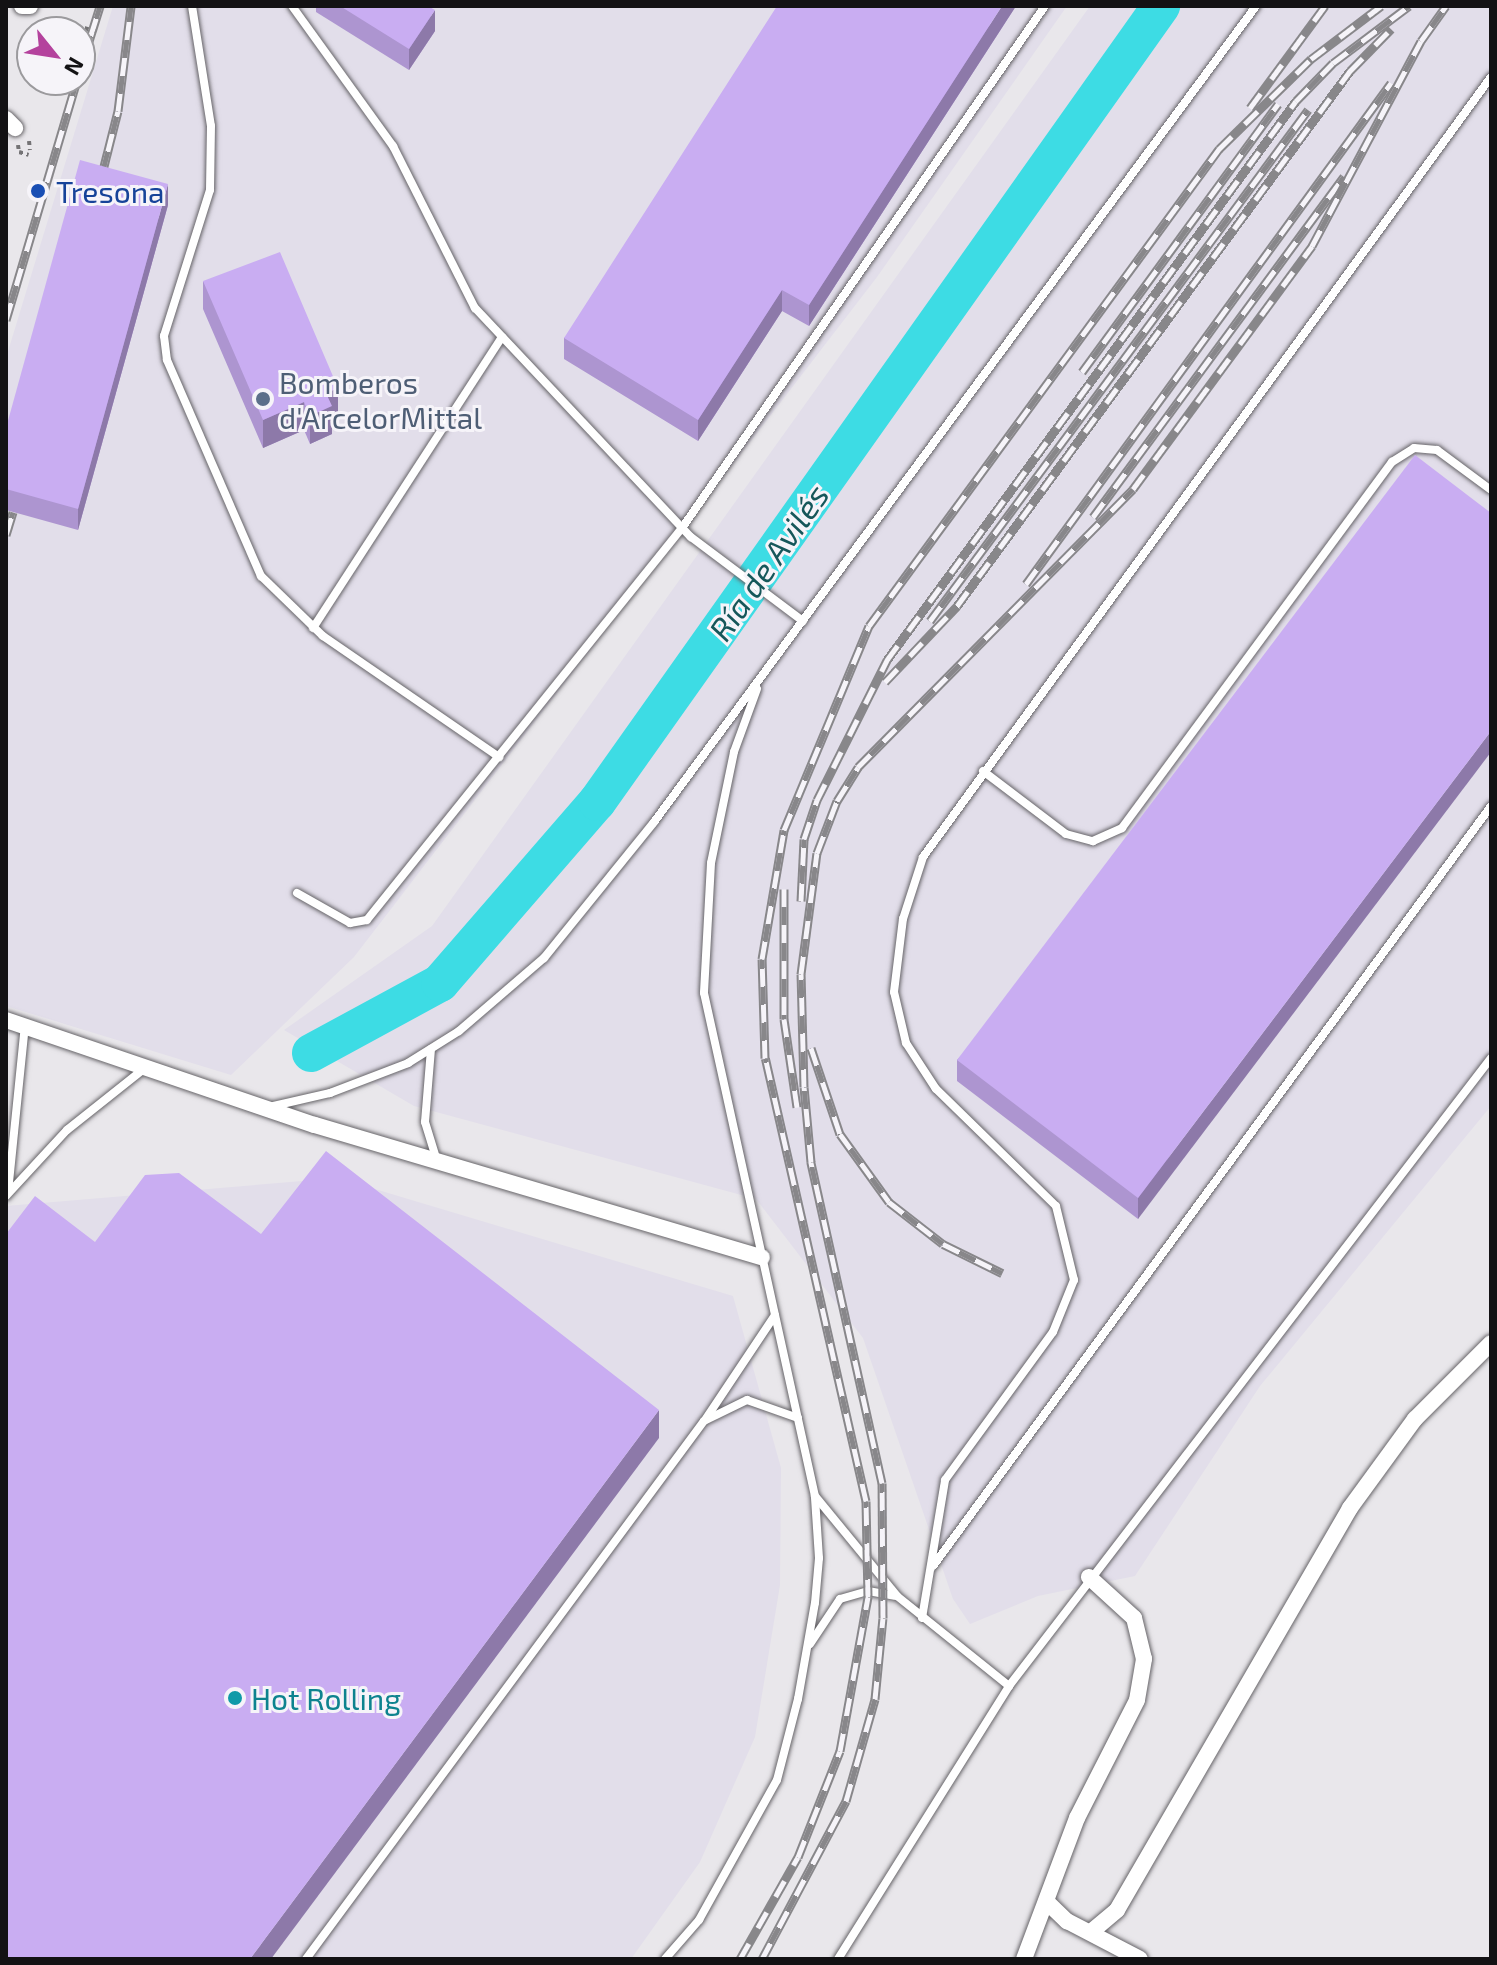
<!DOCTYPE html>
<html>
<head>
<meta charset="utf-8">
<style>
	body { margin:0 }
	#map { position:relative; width:1497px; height:1965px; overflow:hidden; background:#e9e7eb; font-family:"Exo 2",sans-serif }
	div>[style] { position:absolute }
	.built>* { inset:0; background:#e2deea }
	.river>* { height:38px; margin:-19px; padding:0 19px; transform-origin:19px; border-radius:19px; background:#3ddce4 }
	.path>* { height:4px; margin-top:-2px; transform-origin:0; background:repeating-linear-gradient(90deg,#747375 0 4px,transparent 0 8px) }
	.roads { filter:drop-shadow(0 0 2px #666468) drop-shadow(0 0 2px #666468) }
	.service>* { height:8px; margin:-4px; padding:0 4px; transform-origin:4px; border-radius:4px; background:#fff }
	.minor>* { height:16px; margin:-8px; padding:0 8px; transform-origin:8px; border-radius:8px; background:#fff }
	.rail>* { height:9px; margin-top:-4.5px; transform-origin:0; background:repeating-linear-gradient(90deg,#f6f4f9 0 18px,#88878a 0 36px); box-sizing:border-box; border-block:2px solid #88878a }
	.wall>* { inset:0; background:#ad95d0 }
	.shaded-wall>* { inset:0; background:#8d79a9 }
	.building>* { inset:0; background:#c9adf2 }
	.dots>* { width:22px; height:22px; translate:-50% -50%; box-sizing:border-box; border:4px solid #f6f4f9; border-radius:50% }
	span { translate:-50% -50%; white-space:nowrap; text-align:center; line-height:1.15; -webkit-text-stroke:6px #f6f4f9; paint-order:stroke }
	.transit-label { font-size:30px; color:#164399 }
	.left { translate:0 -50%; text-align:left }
	.service-label { font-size:30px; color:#4e5e75 }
	.culture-label { font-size:30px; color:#0d838f }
	.water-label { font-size:32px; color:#16575a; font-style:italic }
	.frame { position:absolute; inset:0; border:8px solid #131214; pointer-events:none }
	.north { position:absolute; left:16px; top:16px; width:80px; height:80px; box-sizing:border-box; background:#f6f4f9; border:2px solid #9b9a9d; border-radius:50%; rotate:120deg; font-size:22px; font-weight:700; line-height:32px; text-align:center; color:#131214 }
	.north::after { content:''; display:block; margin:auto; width:28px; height:36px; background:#b4429d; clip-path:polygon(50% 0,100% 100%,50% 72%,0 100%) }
</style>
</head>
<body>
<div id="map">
	<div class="built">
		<div style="clip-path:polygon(113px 6px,1067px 6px,877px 277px,354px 957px,231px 1075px,6px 1006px,6px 358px)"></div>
		<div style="clip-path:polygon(1090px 6px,1491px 6px,1491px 1106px,1260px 1386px,1135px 1576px,1038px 1596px,970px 1624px,953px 1599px,863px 1338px,756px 1199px,414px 1106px,284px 1030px,432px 926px)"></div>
		<div style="clip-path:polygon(338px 1178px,733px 1296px,781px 1468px,780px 1585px,755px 1737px,700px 1862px,631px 1959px,6px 1959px,6px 1206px)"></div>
	</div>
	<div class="river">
		<div style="left:311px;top:1053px;width:147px;rotate:-28.5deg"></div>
		<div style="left:440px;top:983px;width:240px;rotate:-49.1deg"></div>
		<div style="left:597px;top:802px;width:976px;rotate:-54.68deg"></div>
	</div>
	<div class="path">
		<div style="left:77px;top:26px;width:19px;rotate:16deg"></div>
		<div style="left:29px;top:141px;width:9px;rotate:84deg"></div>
		<div style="left:18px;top:145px;width:7px;rotate:82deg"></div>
		<div style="left:19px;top:152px;width:10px;rotate:17deg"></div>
	</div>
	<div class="roads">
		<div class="service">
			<div style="left:192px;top:6px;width:121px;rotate:81deg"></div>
			<div style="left:211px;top:126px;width:64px;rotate:90.9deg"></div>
			<div style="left:210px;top:190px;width:153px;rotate:107.5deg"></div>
			<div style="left:164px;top:336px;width:24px;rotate:83deg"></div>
			<div style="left:167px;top:360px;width:236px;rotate:66.5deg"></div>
			<div style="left:261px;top:576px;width:86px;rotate:44.1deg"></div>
			<div style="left:323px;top:636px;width:214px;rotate:34.5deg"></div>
			<div style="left:292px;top:6px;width:173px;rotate:54.2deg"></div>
			<div style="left:393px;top:146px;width:182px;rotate:63.2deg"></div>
			<div style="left:475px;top:308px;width:315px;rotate:46.7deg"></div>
			<div style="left:691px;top:537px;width:140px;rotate:36.9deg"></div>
			<div style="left:313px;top:628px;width:347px;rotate:-57deg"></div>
			<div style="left:757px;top:689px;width:67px;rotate:110.1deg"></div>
			<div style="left:734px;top:752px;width:113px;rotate:101.7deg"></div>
			<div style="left:711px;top:863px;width:130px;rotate:93.1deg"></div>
			<div style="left:704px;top:993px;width:515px;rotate:77.56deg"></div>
			<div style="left:815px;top:1496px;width:129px;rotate:50.6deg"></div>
			<div style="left:897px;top:1596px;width:144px;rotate:38.8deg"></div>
			<div style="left:983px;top:771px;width:104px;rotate:37.2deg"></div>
			<div style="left:1066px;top:834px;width:28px;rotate:15deg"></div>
			<div style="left:1093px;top:841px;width:32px;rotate:-24deg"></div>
			<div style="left:1122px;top:828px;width:455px;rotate:-53.6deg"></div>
			<div style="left:1392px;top:462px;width:26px;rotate:-32deg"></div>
			<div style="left:1414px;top:448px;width:23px;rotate:5deg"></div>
			<div style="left:1437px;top:450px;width:67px;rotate:36.5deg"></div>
			<div style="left:297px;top:893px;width:61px;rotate:29.5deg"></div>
			<div style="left:350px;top:923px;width:17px;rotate:-10deg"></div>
			<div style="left:367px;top:920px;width:503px;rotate:-51.22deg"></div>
			<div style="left:682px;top:528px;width:636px;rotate:-55.19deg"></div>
			<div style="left:431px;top:1049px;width:73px;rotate:94.7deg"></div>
			<div style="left:425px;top:1122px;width:41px;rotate:72.9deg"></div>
			<div style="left:269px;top:1107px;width:63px;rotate:-12.9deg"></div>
			<div style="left:330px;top:1093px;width:84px;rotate:-21deg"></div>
			<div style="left:408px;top:1063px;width:60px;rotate:-32.1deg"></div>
			<div style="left:459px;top:1031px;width:112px;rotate:-40.7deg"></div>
			<div style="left:544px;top:958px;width:175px;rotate:-51deg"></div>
			<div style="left:654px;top:822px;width:1014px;rotate:-53.58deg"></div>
			<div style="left:8px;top:1192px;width:167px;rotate:-84.2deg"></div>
			<div style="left:6px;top:1196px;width:90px;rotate:-47.3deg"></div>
			<div style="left:67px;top:1130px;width:100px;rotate:-38.5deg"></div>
			<div style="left:705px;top:1420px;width:126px;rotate:-56.3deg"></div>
			<div style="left:933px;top:1566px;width:943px;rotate:-53.71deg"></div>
			<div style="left:922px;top:1618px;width:140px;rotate:-80.5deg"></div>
			<div style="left:945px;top:1480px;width:183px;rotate:-53.9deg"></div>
			<div style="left:1053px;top:1332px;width:56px;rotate:-68deg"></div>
			<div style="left:1074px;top:1280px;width:76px;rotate:-103.7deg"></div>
			<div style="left:1056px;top:1206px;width:168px;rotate:-135.7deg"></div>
			<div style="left:936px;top:1089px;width:55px;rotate:-123.1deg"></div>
			<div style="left:906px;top:1043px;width:52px;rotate:-103.2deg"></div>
			<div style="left:894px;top:992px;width:74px;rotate:-83deg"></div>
			<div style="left:903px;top:919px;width:65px;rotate:-72.1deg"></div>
			<div style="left:923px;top:857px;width:965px;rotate:-53.94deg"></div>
			<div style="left:810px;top:1644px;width:54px;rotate:-56.3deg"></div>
			<div style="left:840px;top:1599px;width:29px;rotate:-16deg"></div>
			<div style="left:868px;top:1591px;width:27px;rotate:10deg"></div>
			<div style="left:306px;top:1959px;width:669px;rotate:-53.51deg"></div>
			<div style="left:704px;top:1421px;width:48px;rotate:-26deg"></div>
			<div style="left:747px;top:1400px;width:54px;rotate:19.4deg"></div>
			<div style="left:665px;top:1959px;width:52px;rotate:-48.9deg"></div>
			<div style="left:699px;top:1920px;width:160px;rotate:-60.9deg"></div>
			<div style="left:777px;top:1780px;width:84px;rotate:-75.5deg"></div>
			<div style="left:798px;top:1699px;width:97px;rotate:-80deg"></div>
			<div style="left:815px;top:1603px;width:45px;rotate:-84.9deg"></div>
			<div style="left:819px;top:1558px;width:61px;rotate:-93.8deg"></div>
			<div style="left:838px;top:1959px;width:322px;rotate:-57.9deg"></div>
			<div style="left:1009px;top:1686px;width:792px;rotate:-52.49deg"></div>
		</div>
		<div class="minor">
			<div style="left:22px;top:6px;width:8px"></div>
			<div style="left:6px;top:119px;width:13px;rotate:45deg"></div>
			<div style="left:6px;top:1020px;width:326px;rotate:18.8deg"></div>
			<div style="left:315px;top:1125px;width:466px;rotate:16.5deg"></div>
			<div style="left:1047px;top:1902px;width:28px;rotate:44deg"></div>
			<div style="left:1067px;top:1921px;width:82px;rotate:27.5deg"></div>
			<div style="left:1091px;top:1932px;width:34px;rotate:-40deg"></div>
			<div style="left:1117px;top:1910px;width:465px;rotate:-59.9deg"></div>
			<div style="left:1350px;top:1508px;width:110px;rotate:-53.9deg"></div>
			<div style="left:1415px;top:1419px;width:107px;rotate:-45deg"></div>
			<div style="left:1024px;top:1959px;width:151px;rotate:-69.4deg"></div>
			<div style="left:1077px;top:1818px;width:132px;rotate:-63deg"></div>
			<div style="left:1137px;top:1700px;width:42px;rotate:-80.3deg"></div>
			<div style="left:1144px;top:1659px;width:42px;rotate:-103.7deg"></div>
			<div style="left:1134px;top:1618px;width:61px;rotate:-137.7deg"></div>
		</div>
	</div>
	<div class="rail">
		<div style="left:80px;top:70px;width:67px;rotate:-72.6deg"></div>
		<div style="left:1250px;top:108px;width:127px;rotate:-53.7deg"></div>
		<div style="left:99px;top:186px;width:77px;rotate:-75.8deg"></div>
		<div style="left:118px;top:111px;width:106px;rotate:-82.9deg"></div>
		<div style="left:6px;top:320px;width:250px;rotate:-73.5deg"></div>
		<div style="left:1082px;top:372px;width:332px;rotate:-53.8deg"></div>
		<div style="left:1093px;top:517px;width:423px;rotate:-53.6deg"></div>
		<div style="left:6px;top:535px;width:24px;rotate:-73deg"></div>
		<div style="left:1026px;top:584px;width:620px;rotate:-53.93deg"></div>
		<div style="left:930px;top:621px;width:636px;rotate:-53.51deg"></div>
		<div style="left:885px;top:682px;width:105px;rotate:-46.5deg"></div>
		<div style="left:957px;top:606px;width:664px;rotate:-53.7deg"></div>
		<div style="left:1350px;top:71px;width:59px;rotate:-45.7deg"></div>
		<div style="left:784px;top:889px;width:130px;rotate:90deg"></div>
		<div style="left:784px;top:1019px;width:89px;rotate:81.6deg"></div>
		<div style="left:801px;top:901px;width:62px;rotate:-87.2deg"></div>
		<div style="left:804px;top:839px;width:41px;rotate:-71.6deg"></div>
		<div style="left:817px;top:800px;width:157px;rotate:-63.4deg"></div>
		<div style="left:887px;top:660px;width:693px;rotate:-53.81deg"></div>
		<div style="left:1296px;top:101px;width:53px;rotate:-45.8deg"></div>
		<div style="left:1333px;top:63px;width:95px;rotate:-36.9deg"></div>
		<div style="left:811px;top:1048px;width:91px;rotate:71.4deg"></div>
		<div style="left:840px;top:1134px;width:84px;rotate:54.2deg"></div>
		<div style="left:889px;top:1202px;width:68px;rotate:37.9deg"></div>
		<div style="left:943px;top:1244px;width:66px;rotate:26.2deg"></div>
		<div style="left:740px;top:1959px;width:117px;rotate:-60.4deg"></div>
		<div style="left:798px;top:1857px;width:114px;rotate:-68.4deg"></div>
		<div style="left:840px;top:1751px;width:157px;rotate:-79.7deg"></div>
		<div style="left:868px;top:1597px;width:96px;rotate:-91.2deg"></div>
		<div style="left:866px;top:1501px;width:454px;rotate:-102.8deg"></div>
		<div style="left:765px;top:1058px;width:99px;rotate:-91.7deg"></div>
		<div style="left:762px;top:959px;width:131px;rotate:-80.3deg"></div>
		<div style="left:784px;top:830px;width:221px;rotate:-67.4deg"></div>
		<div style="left:869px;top:626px;width:592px;rotate:-53.73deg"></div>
		<div style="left:1219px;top:149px;width:129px;rotate:-44.4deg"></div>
		<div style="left:1311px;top:59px;width:88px;rotate:-37.1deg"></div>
		<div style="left:762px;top:1959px;width:179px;rotate:-62deg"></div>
		<div style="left:846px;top:1801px;width:106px;rotate:-74.1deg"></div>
		<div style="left:875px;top:1699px;width:81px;rotate:-84.4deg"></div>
		<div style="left:883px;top:1618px;width:135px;rotate:-90.4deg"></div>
		<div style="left:882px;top:1483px;width:329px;rotate:-102.5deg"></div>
		<div style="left:811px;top:1162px;width:75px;rotate:-95.3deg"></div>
		<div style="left:804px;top:1087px;width:113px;rotate:-91.5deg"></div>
		<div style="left:801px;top:974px;width:122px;rotate:-82.5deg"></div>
		<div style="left:817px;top:853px;width:56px;rotate:-69deg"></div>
		<div style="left:837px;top:801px;width:40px;rotate:-58deg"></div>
		<div style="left:858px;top:767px;width:391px;rotate:-45.3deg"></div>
		<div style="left:1133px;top:489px;width:302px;rotate:-53.6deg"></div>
		<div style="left:1312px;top:246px;width:232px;rotate:-62deg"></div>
		<div style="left:1421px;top:41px;width:43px;rotate:-54.5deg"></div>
	</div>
	<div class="wall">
		<div style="clip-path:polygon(316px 6px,428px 6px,435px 31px,409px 70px,316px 12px)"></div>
		<div style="clip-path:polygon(1016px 6px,809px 326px,782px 311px,698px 441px,564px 359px,564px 338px)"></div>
		<div style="clip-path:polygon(168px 205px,78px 530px,6px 510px,6px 428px)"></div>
		<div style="clip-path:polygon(203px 281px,338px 416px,332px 419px,332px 434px,310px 444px,304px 430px,263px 448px,203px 309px)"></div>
		<div style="clip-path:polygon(1491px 513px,1138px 1219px,957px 1081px,957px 1060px)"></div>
	</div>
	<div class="shaded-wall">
		<div style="clip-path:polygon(1002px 6px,1016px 6px,809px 326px,809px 305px)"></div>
		<div style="clip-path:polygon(435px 10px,435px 31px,409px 70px,409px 49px)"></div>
		<div style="clip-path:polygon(168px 184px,168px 205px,78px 530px,78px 509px)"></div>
		<div style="clip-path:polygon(782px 290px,782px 311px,698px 441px,698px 420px)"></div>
		<div style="clip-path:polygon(338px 388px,338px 416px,332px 419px,332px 434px,310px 444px,310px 416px,326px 393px)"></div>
		<div style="clip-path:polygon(304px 402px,304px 430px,263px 448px,263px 420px)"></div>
		<div style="clip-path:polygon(1491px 731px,1491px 752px,1138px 1219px,1138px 1198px)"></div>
		<div style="clip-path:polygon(659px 1410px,659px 1438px,271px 1959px,250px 1959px)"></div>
	</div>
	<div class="building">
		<div style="clip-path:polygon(340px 6px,428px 6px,435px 10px,409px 49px)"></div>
		<div style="clip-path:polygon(777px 6px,1002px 6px,809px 305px,782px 290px,698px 420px,564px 338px)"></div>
		<div style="clip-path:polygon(80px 160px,168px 184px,78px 509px,6px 489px,6px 428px)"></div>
		<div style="clip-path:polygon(280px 252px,338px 388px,326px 393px,332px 406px,310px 416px,304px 402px,263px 420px,203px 281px)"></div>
		<div style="clip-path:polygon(1415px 455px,1491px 513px,1491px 731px,1138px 1198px,957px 1060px)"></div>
		<div style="clip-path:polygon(326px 1151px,659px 1410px,250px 1959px,6px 1959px,6px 1234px,35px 1196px,95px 1242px,145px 1175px,179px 1173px,261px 1234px)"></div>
	</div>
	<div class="dots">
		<div style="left:38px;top:191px;background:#1a4fb4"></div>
		<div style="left:263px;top:399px;background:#5c6f8a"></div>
		<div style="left:235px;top:1698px;background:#0f9aa8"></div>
	</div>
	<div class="transit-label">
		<span class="left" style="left:56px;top:191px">Tresona</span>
	</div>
	<div class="service-label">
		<span class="left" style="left:279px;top:399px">Bomberos<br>d'ArcelorMittal</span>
	</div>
	<div class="culture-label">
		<span class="left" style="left:251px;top:1698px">Hot Rolling</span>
	</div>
	<div class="water-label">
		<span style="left:768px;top:562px;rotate:-55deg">Ría de Avilés</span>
	</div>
	<div class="frame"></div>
	<div class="north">N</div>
</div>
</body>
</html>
